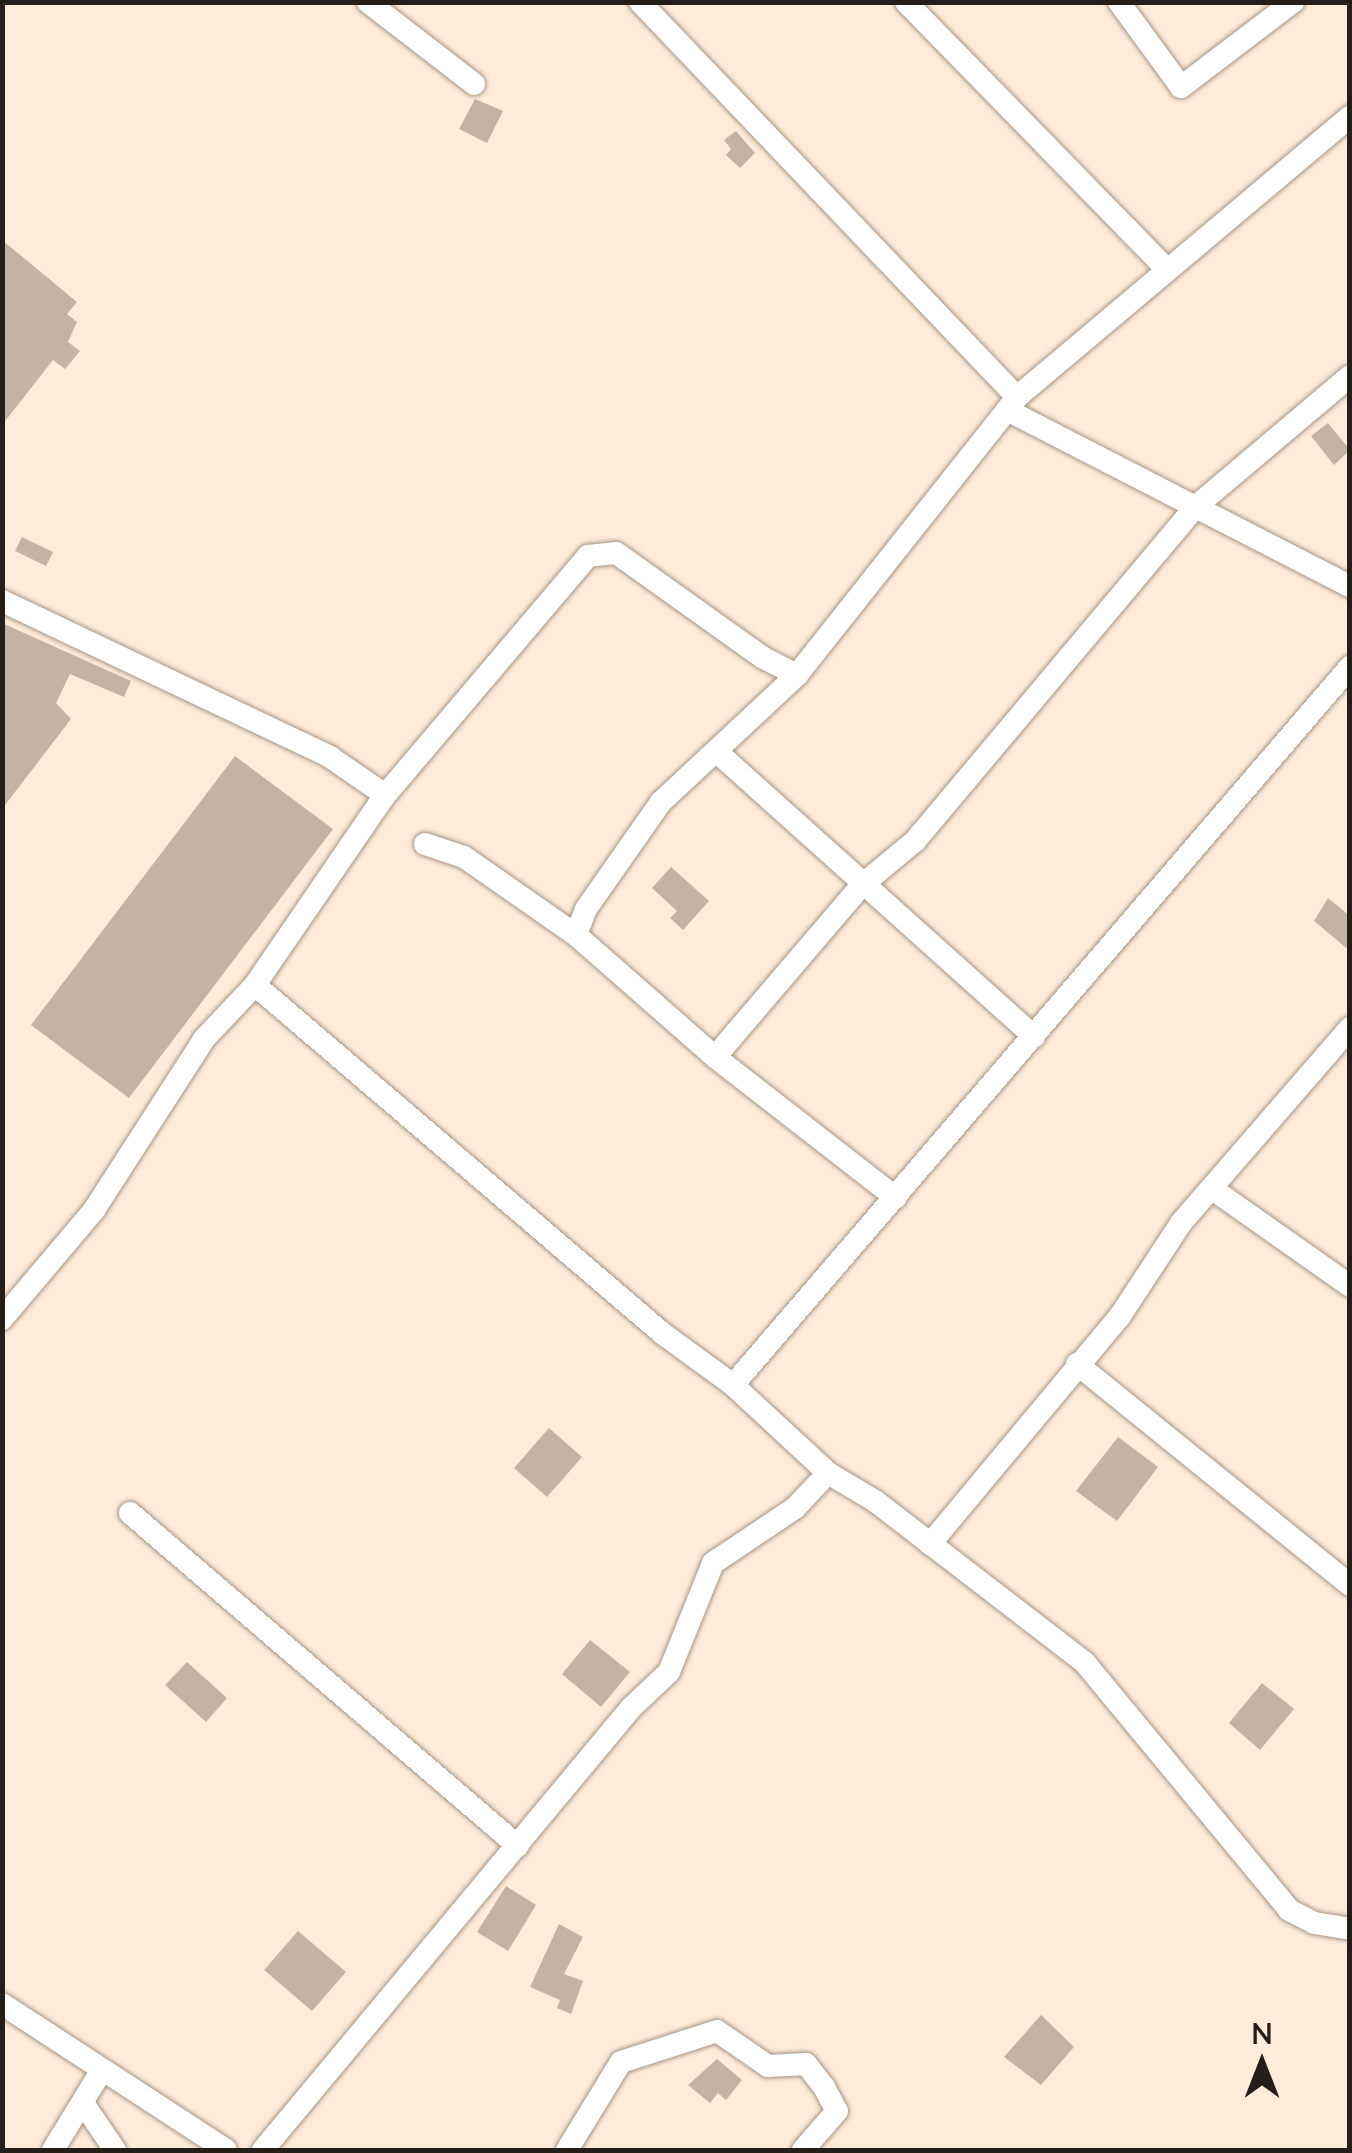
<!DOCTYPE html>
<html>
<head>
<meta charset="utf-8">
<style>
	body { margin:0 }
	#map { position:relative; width:1352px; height:2153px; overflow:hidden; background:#feebda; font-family:Lato,sans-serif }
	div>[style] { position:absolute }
	.building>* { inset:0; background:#c4b2a2 }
	.roads { filter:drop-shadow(0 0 2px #a59484) drop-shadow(0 0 2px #a59484) }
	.minor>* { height:22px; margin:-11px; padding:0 11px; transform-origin:11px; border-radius:11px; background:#fff }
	span { translate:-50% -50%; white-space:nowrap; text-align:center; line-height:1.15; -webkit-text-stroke:8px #feebda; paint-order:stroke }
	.frame { position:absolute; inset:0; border:5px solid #251e18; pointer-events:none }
	.north { position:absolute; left:1212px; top:2013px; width:100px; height:100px; -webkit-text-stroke:8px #feebda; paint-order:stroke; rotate:0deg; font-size:28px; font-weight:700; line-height:40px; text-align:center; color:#251e18 }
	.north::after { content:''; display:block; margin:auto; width:35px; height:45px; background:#251e18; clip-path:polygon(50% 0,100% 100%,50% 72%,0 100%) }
</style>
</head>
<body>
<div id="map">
	<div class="building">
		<div style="clip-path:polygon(475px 99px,503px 111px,487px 143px,459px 129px)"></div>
		<div style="clip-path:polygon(736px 131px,755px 153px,740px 168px,726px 155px,731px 149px,724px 140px)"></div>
		<div style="clip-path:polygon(2px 240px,77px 302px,67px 314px,77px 322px,68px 342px,80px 351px,65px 369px,53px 360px,2px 425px)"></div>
		<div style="clip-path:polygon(1328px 423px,1350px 450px,1334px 465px,1311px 436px)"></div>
		<div style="clip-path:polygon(22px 537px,53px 552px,46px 566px,15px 551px)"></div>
		<div style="clip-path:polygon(2px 623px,131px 681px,124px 697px,70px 674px,56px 703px,71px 719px,2px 809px)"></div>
		<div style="clip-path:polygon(235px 756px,333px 829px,129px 1098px,31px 1025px)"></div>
		<div style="clip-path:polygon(671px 867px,709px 901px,683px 930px,670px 918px,677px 911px,652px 888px)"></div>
		<div style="clip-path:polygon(1328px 898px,1350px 916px,1350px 951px,1314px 921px)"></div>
		<div style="clip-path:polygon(549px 1428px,582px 1457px,547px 1497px,514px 1468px)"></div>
		<div style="clip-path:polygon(1118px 1437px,1158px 1467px,1117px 1521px,1076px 1491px)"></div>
		<div style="clip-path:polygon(590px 1640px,630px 1672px,601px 1707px,562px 1674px)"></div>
		<div style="clip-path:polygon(187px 1662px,227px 1698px,206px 1722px,165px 1685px)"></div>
		<div style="clip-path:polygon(1262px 1683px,1294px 1709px,1260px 1750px,1229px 1723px)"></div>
		<div style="clip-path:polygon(506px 1886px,536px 1905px,508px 1951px,477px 1932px)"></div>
		<div style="clip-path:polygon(559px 1924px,583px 1937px,564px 1974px,583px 1981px,571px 2014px,557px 2008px,560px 2000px,530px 1987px)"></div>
		<div style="clip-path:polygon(298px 1931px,346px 1972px,312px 2011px,264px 1970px)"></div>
		<div style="clip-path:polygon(1041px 2015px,1074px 2047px,1041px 2085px,1004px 2057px)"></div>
		<div style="clip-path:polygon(717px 2059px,742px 2080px,726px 2100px,718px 2093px,710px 2103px,688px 2085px)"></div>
	</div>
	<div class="roads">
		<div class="minor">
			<div style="left:368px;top:2px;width:134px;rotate:37.7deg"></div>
			<div style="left:640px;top:2px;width:546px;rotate:46.34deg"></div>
			<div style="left:906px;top:2px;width:373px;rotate:45.7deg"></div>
			<div style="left:1119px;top:2px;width:105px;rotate:53.9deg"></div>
			<div style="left:1181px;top:87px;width:141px;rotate:-37.2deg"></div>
			<div style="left:1007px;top:410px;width:386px;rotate:27.2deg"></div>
			<div style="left:2px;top:601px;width:363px;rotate:25.4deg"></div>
			<div style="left:330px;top:757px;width:67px;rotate:34.6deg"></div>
			<div style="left:797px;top:675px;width:39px;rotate:-153deg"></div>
			<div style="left:762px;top:657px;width:179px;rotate:-144.5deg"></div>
			<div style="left:616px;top:553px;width:28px;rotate:174deg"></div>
			<div style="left:588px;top:556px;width:314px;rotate:130.3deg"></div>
			<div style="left:385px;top:795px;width:230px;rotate:124.4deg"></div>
			<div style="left:255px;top:985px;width:535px;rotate:40.53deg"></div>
			<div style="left:662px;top:1333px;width:88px;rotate:36.2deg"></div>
			<div style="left:733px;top:1385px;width:129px;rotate:42.8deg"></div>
			<div style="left:828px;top:1473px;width:55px;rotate:30.8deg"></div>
			<div style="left:875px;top:1501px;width:265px;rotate:37.6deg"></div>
			<div style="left:1085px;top:1663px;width:320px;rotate:50.4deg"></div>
			<div style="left:1289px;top:1910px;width:28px;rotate:27deg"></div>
			<div style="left:1314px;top:1923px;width:36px;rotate:9deg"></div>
			<div style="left:717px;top:752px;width:426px;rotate:41.9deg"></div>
			<div style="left:425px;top:844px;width:41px;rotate:18.4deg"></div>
			<div style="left:464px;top:857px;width:136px;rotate:34.9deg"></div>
			<div style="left:576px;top:935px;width:185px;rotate:41.3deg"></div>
			<div style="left:715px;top:1057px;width:229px;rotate:37.9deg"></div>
			<div style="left:576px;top:935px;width:28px;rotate:-69deg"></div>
			<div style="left:586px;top:909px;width:131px;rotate:-55deg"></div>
			<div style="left:661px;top:802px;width:186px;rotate:-43deg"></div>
			<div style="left:797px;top:675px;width:355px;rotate:-51.6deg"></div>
			<div style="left:1017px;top:397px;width:435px;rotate:-40.1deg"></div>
			<div style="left:715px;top:1057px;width:226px;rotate:-49.5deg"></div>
			<div style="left:862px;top:885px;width:69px;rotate:-39.7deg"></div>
			<div style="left:915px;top:841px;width:434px;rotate:-50deg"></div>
			<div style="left:1194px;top:508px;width:204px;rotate:-40.2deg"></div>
			<div style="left:1214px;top:1190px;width:166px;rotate:35.2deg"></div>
			<div style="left:2px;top:1319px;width:143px;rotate:-49.8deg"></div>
			<div style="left:94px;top:1210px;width:203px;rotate:-57.2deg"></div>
			<div style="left:204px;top:1039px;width:74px;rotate:-46.6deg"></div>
			<div style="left:1077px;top:1364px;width:351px;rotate:39deg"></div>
			<div style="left:733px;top:1385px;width:947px;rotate:-49.33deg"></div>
			<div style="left:130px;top:1513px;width:511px;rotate:40.64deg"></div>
			<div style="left:930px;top:1544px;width:297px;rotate:-50.2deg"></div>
			<div style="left:1120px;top:1316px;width:111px;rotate:-56.7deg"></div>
			<div style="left:1181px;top:1223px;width:258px;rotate:-49.1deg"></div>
			<div style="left:2px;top:2004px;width:267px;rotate:33.1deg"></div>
			<div style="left:83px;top:2103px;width:57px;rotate:55.8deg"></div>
			<div style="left:53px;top:2150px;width:94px;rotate:-58.5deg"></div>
			<div style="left:263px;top:2150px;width:575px;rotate:-50.22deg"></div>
			<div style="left:631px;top:1708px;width:52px;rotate:-43.5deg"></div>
			<div style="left:669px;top:1672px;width:118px;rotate:-68deg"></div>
			<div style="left:713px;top:1563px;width:99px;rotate:-33.9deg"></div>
			<div style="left:795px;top:1508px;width:48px;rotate:-46.7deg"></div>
			<div style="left:567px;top:2150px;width:103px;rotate:-58.5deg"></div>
			<div style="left:621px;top:2062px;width:101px;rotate:-17.9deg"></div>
			<div style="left:717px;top:2031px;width:62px;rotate:34.5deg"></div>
			<div style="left:768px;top:2066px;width:38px;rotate:-3deg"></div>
			<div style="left:806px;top:2064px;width:29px;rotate:52deg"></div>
			<div style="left:824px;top:2087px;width:27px;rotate:62deg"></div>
			<div style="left:837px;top:2111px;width:52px;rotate:131.1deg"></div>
		</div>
	</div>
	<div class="frame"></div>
	<div class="north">N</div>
</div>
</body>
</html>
